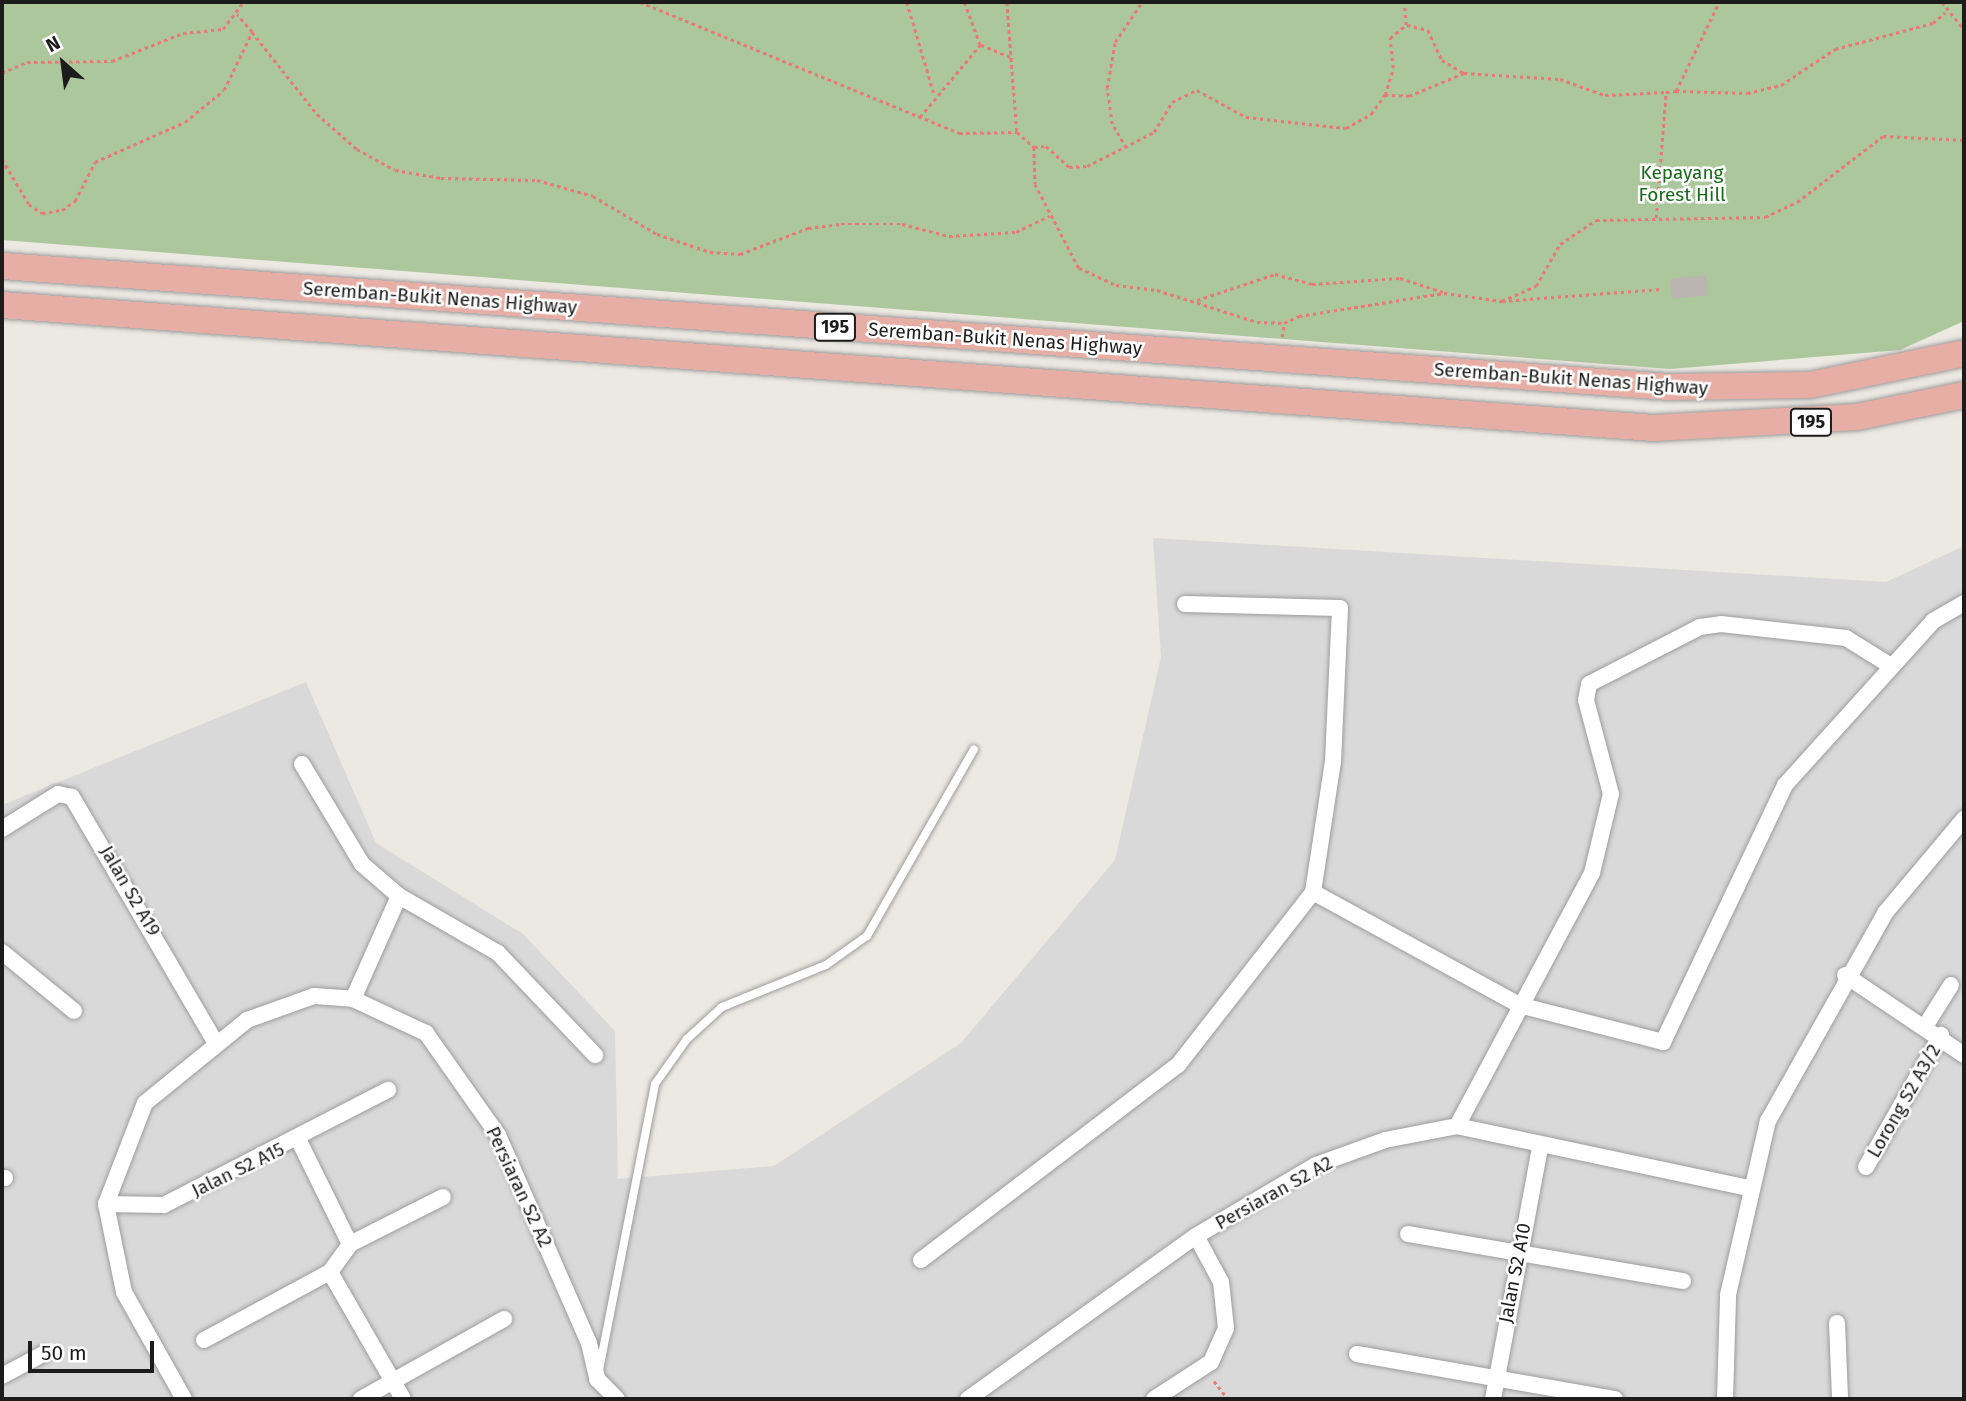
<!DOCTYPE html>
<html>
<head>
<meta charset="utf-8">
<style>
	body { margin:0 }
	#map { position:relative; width:1966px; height:1401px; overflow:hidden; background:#ece8e2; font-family:"Fira Sans",sans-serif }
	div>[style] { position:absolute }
	.residential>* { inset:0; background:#dad9d9 }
	.forest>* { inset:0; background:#acc79c }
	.building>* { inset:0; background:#bcb4b0 }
	.path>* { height:2.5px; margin-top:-1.25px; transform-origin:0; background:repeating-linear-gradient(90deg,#e97976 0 3.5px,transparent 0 7px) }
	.roads { filter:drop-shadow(0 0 2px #9d9d9d) drop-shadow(0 0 2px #9d9d9d) }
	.service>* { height:8px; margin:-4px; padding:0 4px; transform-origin:4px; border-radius:4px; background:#fff }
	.minor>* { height:16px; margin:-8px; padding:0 8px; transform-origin:8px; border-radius:8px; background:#fff }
	.trunk>* { height:26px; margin:-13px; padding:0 13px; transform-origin:13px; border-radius:13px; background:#e6aea4 }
	span { translate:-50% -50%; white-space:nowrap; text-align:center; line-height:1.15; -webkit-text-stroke:5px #fff; paint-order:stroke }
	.shield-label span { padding:2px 5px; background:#fff; border:2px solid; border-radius:5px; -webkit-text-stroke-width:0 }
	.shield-label { font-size:18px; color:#1c1c1c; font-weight:700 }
	.park-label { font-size:19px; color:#176c18 }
	.street-label { font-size:19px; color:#1c1c1c }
	.frame { position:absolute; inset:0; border:4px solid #1c1c1c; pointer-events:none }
	.north { position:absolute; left:28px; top:28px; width:70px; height:70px; -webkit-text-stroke:5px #fff; paint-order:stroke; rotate:332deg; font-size:19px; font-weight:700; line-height:28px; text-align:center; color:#1c1c1c }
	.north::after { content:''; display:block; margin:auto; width:24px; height:32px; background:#1c1c1c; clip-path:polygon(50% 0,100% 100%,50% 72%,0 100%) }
	.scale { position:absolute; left:28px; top:1341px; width:126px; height:32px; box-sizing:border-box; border:4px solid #1c1c1c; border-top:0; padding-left:9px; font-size:21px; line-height:24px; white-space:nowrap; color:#1c1c1c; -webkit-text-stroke:5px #fff; paint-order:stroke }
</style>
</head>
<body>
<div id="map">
	<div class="residential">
		<div style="clip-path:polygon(1153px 538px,1886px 582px,1964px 546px,1964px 1399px,2px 1399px,2px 805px,306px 682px,376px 843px,523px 934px,615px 1031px,618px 1179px,774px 1166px,961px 1043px,1115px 860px,1161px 657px)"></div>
	</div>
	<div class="forest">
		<div style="clip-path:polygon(2px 2px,1964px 2px,1964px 321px,1900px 350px,1670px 369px,2px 240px)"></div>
	</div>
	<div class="building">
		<div style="clip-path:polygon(1706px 275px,1708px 295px,1672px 299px,1670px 279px)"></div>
	</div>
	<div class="path">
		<div style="left:640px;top:2px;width:345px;rotate:22.3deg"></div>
		<div style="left:959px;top:133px;width:58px;rotate:-1deg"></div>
		<div style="left:1017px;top:132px;width:23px;rotate:41deg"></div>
		<div style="left:1034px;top:147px;width:37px;rotate:88deg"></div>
		<div style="left:1035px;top:184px;width:95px;rotate:62.4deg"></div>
		<div style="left:1079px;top:268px;width:41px;rotate:24.7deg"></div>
		<div style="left:1116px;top:285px;width:41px;rotate:7deg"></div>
		<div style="left:1157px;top:290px;width:105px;rotate:17.7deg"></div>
		<div style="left:1257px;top:322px;width:27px;rotate:2deg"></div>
		<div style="left:907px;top:2px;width:96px;rotate:73.6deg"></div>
		<div style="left:931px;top:2px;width:15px"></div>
		<div style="left:1007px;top:2px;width:130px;rotate:85.6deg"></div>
		<div style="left:1942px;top:2px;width:35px;rotate:51deg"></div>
		<div style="left:1407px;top:25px;width:22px;rotate:13deg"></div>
		<div style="left:1428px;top:30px;width:33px;rotate:65deg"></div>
		<div style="left:1442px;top:60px;width:26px;rotate:31deg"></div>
		<div style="left:252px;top:32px;width:105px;rotate:51.6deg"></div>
		<div style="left:317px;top:114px;width:53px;rotate:41.2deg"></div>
		<div style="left:357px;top:149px;width:43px;rotate:28.9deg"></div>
		<div style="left:395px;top:170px;width:47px;rotate:9.9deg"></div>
		<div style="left:441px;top:178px;width:96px;rotate:1.2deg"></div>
		<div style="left:537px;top:180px;width:58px;rotate:15.9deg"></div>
		<div style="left:593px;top:196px;width:74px;rotate:30.7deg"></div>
		<div style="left:657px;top:234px;width:56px;rotate:18.8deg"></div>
		<div style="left:710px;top:252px;width:30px;rotate:4deg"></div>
		<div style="left:740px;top:254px;width:73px;rotate:-20.9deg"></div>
		<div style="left:808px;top:228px;width:33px;rotate:-7deg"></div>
		<div style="left:841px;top:224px;width:61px"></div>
		<div style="left:902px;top:224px;width:49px;rotate:14.3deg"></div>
		<div style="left:949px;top:236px;width:67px;rotate:-3.4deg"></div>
		<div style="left:1016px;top:232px;width:37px;rotate:-26deg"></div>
		<div style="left:981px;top:45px;width:35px;rotate:22deg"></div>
		<div style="left:2px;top:73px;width:27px;rotate:-24deg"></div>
		<div style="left:27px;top:62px;width:85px;rotate:-0.7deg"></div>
		<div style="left:112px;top:61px;width:76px;rotate:-21.5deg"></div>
		<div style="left:183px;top:33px;width:40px;rotate:-5.7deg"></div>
		<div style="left:223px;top:29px;width:34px;rotate:-53deg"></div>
		<div style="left:1676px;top:91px;width:71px;rotate:1.6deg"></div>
		<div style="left:1747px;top:93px;width:35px;rotate:-13deg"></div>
		<div style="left:1781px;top:85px;width:65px;rotate:-33.7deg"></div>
		<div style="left:1835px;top:49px;width:101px;rotate:-14.9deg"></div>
		<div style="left:1933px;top:23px;width:16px;rotate:-40deg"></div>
		<div style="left:1385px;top:95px;width:28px;rotate:-73deg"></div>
		<div style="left:1393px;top:68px;width:30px;rotate:-96deg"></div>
		<div style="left:1390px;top:38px;width:21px;rotate:-39deg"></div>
		<div style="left:1406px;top:25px;width:23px;rotate:-95deg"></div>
		<div style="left:920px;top:117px;width:94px;rotate:-50.2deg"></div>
		<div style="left:980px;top:45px;width:46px;rotate:-110.4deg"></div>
		<div style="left:1034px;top:147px;width:12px;rotate:-5deg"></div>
		<div style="left:1046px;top:146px;width:31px;rotate:42deg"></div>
		<div style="left:1069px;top:167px;width:18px;rotate:-3deg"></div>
		<div style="left:1087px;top:166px;width:75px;rotate:-26.9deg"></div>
		<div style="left:1154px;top:132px;width:35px;rotate:-59deg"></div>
		<div style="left:1172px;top:102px;width:28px;rotate:-26deg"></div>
		<div style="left:1197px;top:90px;width:56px;rotate:28.9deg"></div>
		<div style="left:1246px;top:117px;width:101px;rotate:6.3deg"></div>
		<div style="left:1346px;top:128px;width:29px;rotate:-29deg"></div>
		<div style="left:1371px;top:114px;width:24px;rotate:-54deg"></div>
		<div style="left:1385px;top:95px;width:24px;rotate:2deg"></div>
		<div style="left:1409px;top:96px;width:60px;rotate:-22.7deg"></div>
		<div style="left:1464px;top:73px;width:96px;rotate:3.6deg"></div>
		<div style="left:1560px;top:79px;width:48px;rotate:19.6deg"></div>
		<div style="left:1605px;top:95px;width:61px;rotate:-2.8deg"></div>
		<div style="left:1126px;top:148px;width:28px;rotate:-120deg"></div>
		<div style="left:1112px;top:124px;width:36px;rotate:-98deg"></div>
		<div style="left:1107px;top:88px;width:47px;rotate:-80.1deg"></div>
		<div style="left:1115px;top:42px;width:48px;rotate:-56deg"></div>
		<div style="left:2px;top:159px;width:52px;rotate:59deg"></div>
		<div style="left:29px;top:204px;width:16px;rotate:35deg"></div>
		<div style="left:42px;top:213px;width:20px;rotate:-9deg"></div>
		<div style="left:62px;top:210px;width:16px;rotate:-35deg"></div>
		<div style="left:75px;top:201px;width:44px;rotate:-62.9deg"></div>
		<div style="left:95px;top:162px;width:98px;rotate:-24deg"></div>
		<div style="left:185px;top:122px;width:50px;rotate:-39.4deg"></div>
		<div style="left:224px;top:90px;width:64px;rotate:-64.2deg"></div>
		<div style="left:252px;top:32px;width:23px;rotate:-131deg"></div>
		<div style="left:1656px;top:218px;width:126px;rotate:-85.5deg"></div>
		<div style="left:1666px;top:92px;width:10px;rotate:-6deg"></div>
		<div style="left:1676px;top:91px;width:99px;rotate:-64.2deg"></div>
		<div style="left:1197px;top:300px;width:82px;rotate:-18.4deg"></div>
		<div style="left:1275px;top:274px;width:38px;rotate:15deg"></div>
		<div style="left:1312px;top:284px;width:88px;rotate:-3.9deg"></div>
		<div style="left:1400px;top:278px;width:45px;rotate:18deg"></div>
		<div style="left:1502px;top:301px;width:37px;rotate:-24deg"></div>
		<div style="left:1536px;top:286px;width:48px;rotate:-60.3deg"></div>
		<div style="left:1560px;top:244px;width:43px;rotate:-33.7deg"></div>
		<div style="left:1596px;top:220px;width:169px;rotate:-1deg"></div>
		<div style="left:1765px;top:217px;width:35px;rotate:-25deg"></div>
		<div style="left:1797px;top:202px;width:108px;rotate:-37.5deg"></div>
		<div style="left:1883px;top:136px;width:81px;rotate:2.8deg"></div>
		<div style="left:1282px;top:337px;width:14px;rotate:-82deg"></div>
		<div style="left:1284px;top:323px;width:17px;rotate:-25deg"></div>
		<div style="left:1299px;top:316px;width:147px;rotate:-9deg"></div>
		<div style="left:1444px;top:293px;width:59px;rotate:7.9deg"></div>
		<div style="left:1502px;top:301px;width:160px;rotate:-4.3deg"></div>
		<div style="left:1214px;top:1381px;width:23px;rotate:52deg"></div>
	</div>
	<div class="roads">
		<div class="service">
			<div style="left:599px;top:1370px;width:291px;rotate:-78.9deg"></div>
			<div style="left:655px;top:1084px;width:55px;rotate:-54.6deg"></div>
			<div style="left:687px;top:1039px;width:47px;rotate:-42.4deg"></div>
			<div style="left:722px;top:1007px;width:112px;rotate:-22deg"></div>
			<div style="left:826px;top:965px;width:50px;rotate:-35.3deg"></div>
			<div style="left:867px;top:936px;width:215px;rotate:-60.2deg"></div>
		</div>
		<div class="minor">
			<div style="left:302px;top:764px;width:117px;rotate:59deg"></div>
			<div style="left:362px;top:864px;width:49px;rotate:40.9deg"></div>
			<div style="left:399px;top:896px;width:114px;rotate:29.9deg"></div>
			<div style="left:498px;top:953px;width:141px;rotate:46.4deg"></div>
			<div style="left:2px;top:829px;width:66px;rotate:-32deg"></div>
			<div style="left:58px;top:794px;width:14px;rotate:12deg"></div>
			<div style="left:72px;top:797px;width:284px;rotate:59.7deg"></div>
			<div style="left:1313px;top:892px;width:235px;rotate:28.7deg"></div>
			<div style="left:1519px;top:1005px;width:149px;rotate:14.4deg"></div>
			<div style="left:1663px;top:1042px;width:284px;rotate:-64.6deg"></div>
			<div style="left:1785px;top:785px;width:221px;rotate:-47.9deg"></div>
			<div style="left:1933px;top:621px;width:36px;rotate:-30deg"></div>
			<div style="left:2px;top:952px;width:93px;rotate:39.3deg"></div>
			<div style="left:1845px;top:975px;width:143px;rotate:33.9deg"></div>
			<div style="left:353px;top:999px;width:113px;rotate:-65.9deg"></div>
			<div style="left:1926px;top:1025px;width:47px;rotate:-58deg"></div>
			<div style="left:1457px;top:1126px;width:287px;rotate:-61.9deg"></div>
			<div style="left:1592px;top:873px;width:81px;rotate:-76.5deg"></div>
			<div style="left:1611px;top:794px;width:97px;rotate:-104.9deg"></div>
			<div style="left:1586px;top:700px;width:16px;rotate:-79deg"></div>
			<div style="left:1589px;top:684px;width:125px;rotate:-27.2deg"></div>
			<div style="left:1700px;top:627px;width:21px;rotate:-8deg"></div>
			<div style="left:1721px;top:624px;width:126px;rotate:6.4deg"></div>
			<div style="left:1846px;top:638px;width:53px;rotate:31.9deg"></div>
			<div style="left:299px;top:1141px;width:115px;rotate:63.7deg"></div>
			<div style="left:1866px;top:1167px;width:152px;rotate:-60.4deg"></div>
			<div style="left:2px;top:1178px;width:3px"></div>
			<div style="left:106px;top:1204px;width:58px;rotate:1deg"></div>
			<div style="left:164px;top:1205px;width:252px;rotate:-27.2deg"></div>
			<div style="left:1408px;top:1234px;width:279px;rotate:9.7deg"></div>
			<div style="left:921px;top:1260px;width:323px;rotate:-37.2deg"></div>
			<div style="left:1178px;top:1065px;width:219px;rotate:-52deg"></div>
			<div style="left:1313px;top:892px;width:132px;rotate:-81.3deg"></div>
			<div style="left:1333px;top:762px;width:154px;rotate:-87.4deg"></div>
			<div style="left:1340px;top:608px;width:155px;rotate:-178.5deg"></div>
			<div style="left:330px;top:1272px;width:146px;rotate:60.1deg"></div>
			<div style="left:1837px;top:1323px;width:76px;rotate:87.7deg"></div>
			<div style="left:204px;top:1340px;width:143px;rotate:-28.4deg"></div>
			<div style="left:330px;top:1272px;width:34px;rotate:-54deg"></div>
			<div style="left:350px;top:1244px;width:104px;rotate:-26.8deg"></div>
			<div style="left:1357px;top:1354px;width:262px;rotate:9.9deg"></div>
			<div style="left:2px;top:1376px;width:47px;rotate:-28.2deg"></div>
			<div style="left:184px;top:1399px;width:123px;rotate:-119.3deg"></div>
			<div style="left:124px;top:1292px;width:90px;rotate:-101.6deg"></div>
			<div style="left:106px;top:1204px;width:108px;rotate:-68.9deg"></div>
			<div style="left:145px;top:1103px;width:132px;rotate:-39.1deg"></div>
			<div style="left:247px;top:1020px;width:71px;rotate:-19.7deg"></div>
			<div style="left:314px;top:996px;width:39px;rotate:4deg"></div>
			<div style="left:353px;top:999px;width:81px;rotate:25deg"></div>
			<div style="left:426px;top:1033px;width:125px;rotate:54.8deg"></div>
			<div style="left:498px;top:1135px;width:227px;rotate:66.4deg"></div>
			<div style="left:589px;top:1343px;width:37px;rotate:77deg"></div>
			<div style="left:597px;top:1379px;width:28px;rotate:45deg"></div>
			<div style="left:361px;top:1399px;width:164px;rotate:-29.2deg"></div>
			<div style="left:968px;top:1399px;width:280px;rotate:-35.6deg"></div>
			<div style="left:1196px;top:1236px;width:139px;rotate:-30.6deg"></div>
			<div style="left:1316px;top:1165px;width:73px;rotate:-19.9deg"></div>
			<div style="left:1385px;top:1140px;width:73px;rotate:-11deg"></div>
			<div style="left:1457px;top:1126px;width:299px;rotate:12deg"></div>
			<div style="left:1154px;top:1399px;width:68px;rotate:-33deg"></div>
			<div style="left:1211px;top:1362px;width:37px;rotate:-66deg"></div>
			<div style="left:1226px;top:1328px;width:46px;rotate:-96.2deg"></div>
			<div style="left:1221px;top:1282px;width:52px;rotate:-118.5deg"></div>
			<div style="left:1493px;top:1399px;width:255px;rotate:-79.4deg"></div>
			<div style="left:1725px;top:1399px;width:104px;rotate:-88.3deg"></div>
			<div style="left:1728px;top:1295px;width:179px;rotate:-77.1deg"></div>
			<div style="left:1768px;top:1121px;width:239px;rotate:-60.6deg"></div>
			<div style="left:1885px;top:913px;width:123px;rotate:-50deg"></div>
		</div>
		<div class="trunk">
			<div style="left:2px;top:266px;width:1671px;rotate:4.15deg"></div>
			<div style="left:1669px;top:387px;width:141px;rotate:-0.8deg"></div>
			<div style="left:1810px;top:385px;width:157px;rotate:-11.7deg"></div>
			<div style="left:2px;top:305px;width:1657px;rotate:4.26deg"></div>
			<div style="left:1654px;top:428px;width:203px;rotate:-3.1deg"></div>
			<div style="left:1857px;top:417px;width:109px;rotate:-11.6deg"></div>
		</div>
	</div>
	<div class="shield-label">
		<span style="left:835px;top:327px">195</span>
		<span style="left:1811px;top:422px">195</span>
	</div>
	<div class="park-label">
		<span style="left:1682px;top:184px">Kepayang<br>Forest Hill</span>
	</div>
	<div class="street-label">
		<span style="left:440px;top:298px;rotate:4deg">Seremban-Bukit Nenas Highway</span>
		<span style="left:1005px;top:339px;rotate:4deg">Seremban-Bukit Nenas Highway</span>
		<span style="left:1571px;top:379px;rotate:4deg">Seremban-Bukit Nenas Highway</span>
		<span style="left:130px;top:891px;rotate:60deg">Jalan S2 A19</span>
		<span style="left:1904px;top:1101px;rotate:-60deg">Lorong S2 A3/2</span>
		<span style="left:238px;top:1170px;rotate:-26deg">Jalan S2 A15</span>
		<span style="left:519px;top:1187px;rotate:65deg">Persiaran S2 A2</span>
		<span style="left:1274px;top:1193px;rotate:-29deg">Persiaran S2 A2</span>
		<span style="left:1515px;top:1273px;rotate:-79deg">Jalan S2 A10</span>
	</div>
	<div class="frame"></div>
	<div class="north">N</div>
	<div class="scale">50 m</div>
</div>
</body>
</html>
